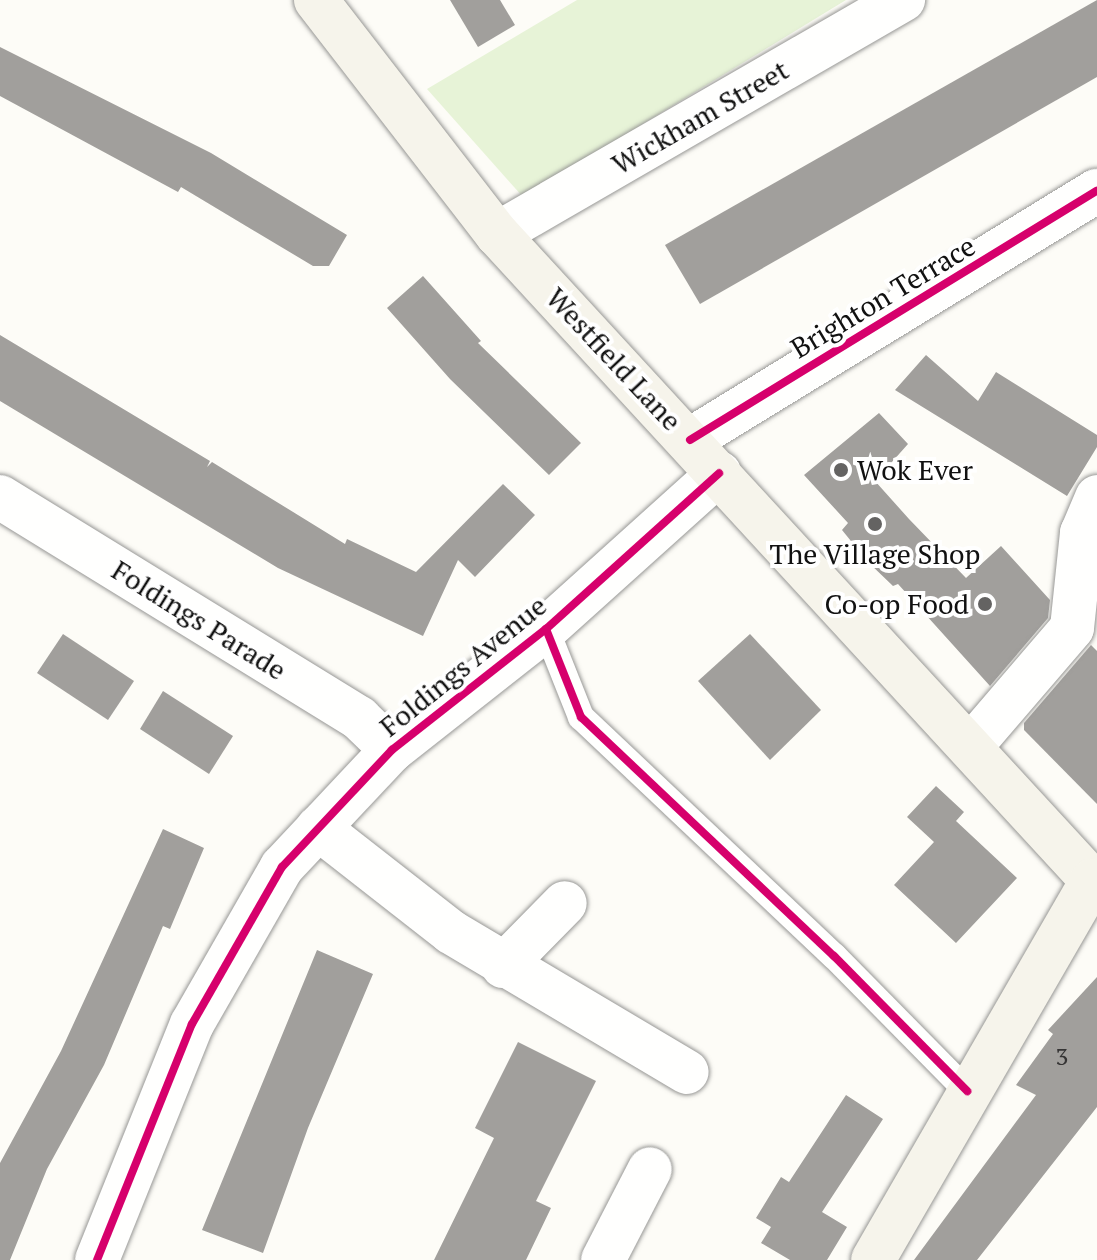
<!DOCTYPE html>
<html>
<head>
<meta charset="utf-8">
<style>
	body { margin:0 }
	#map { position:relative; width:1097px; height:1260px; overflow:hidden; background:#fdfcf7; font-family:"PT Serif",serif }
	div>[style] { position:absolute }
	.green>* { inset:0; background:#e7f3d7 }
	.building>* { inset:0; background:#a19f9c }
	.roads { filter:drop-shadow(0 0 2px #979795) drop-shadow(0 0 2px #979795) }
	.service>* { height:26px; margin:-13px; padding:0 13px; transform-origin:13px; border-radius:13px; background:#fffffe }
	.minor>* { height:44px; margin:-22px; padding:0 22px; transform-origin:22px; border-radius:22px; background:#fffffe }
	.secondary>* { height:44px; margin:-22px; padding:0 22px; transform-origin:22px; border-radius:22px; background:#f6f4eb }
	.cycleway>* { height:8px; margin:-4px; padding:0 4px; transform-origin:4px; border-radius:4px; background:#d6006c }
	.dots>* { width:22px; height:22px; translate:-50% -50%; box-sizing:border-box; border:4px solid #fff; border-radius:50% }
	span { translate:-50% -50%; white-space:nowrap; text-align:center; line-height:1.15; -webkit-text-stroke:8px #fff; paint-order:stroke }
	.number-label { font-size:24px; color:#353434 }
	.number-label span { -webkit-text-stroke-width:0 }
	.street-label { font-size:28px; color:#111 }
	.poi-label { font-size:28px; color:#111 }
	.left { translate:0 -50%; text-align:left }
	.right { translate:-100% -50%; text-align:right }
</style>
</head>
<body>
<div id="map">
	<div class="green">
		<div style="clip-path:polygon(577px 0,846px 0,523px 197px,427px 89px)"></div>
	</div>
	<div class="building">
		<div style="clip-path:polygon(450px 0,500px 0,515px 25px,478px 47px)"></div>
		<div style="clip-path:polygon(1097px 0,1097px 77px,700px 304px,665px 245px)"></div>
		<div style="clip-path:polygon(0 47px,211px 153px,347px 235px,329px 266px,313px 266px,181px 187px,178px 192px,0 96px)"></div>
		<div style="clip-path:polygon(423px 276px,481px 341px,478px 343px,581px 443px,549px 475px,450px 379px,387px 308px)"></div>
		<div style="clip-path:polygon(0 335px,210px 461px,207px 467px,212px 462px,345px 544px,347px 539px,416px 572px,503px 484px,535px 515px,475px 577px,458px 560px,423px 636px,278px 568px,0 401px)"></div>
		<div style="clip-path:polygon(926px 355px,978px 401px,996px 372px,1097px 435px,1097px 447px,1067px 496px,895px 390px)"></div>
		<div style="clip-path:polygon(879px 413px,908px 444px,875px 481px,909px 519px,966px 578px,1001px 546px,1050px 600px,1048px 618px,990px 686px,898px 584px,893px 586px,868px 562px,842px 530px,848px 523px,804px 475px)"></div>
		<div style="clip-path:polygon(63px 634px,134px 681px,108px 720px,37px 673px)"></div>
		<div style="clip-path:polygon(750px 634px,821px 710px,770px 760px,698px 681px)"></div>
		<div style="clip-path:polygon(1091px 645px,1097px 651px,1097px 804px,1024px 730px,1024px 723px)"></div>
		<div style="clip-path:polygon(163px 691px,233px 736px,209px 774px,140px 729px)"></div>
		<div style="clip-path:polygon(936px 786px,964px 812px,956px 821px,1017px 878px,956px 943px,894px 885px,934px 842px,907px 817px)"></div>
		<div style="clip-path:polygon(163px 829px,204px 848px,170px 929px,163px 926px,104px 1065px,47px 1169px,10px 1260px,0 1260px,0 1163px,61px 1051px)"></div>
		<div style="clip-path:polygon(317px 950px,373px 974px,308px 1128px,263px 1253px,202px 1230px)"></div>
		<div style="clip-path:polygon(1097px 977px,1097px 1107px,977px 1260px,914px 1260px,1036px 1095px,1016px 1085px,1053px 1034px,1048px 1030px)"></div>
		<div style="clip-path:polygon(518px 1042px,596px 1081px,536px 1201px,551px 1208px,526px 1260px,434px 1260px,494px 1138px,475px 1128px)"></div>
		<div style="clip-path:polygon(846px 1095px,883px 1119px,822px 1212px,847px 1227px,827px 1260px,790px 1260px,761px 1243px,771px 1227px,756px 1218px,781px 1177px,789px 1182px)"></div>
	</div>
	<div class="roads">
		<div class="service">
			<div style="left:546px;top:629px;width:95px;rotate:68.3deg"></div>
			<div style="left:581px;top:717px;width:348px;rotate:43.4deg"></div>
			<div style="left:834px;top:956px;width:190px;rotate:45.4deg"></div>
		</div>
		<div class="minor">
			<div style="left:497px;top:234px;width:469px;rotate:-30deg"></div>
			<div style="left:690px;top:440px;width:477px;rotate:-31.5deg"></div>
			<div style="left:0;top:497px;width:422px;rotate:31.6deg"></div>
			<div style="left:359px;top:718px;width:46px;rotate:44.1deg"></div>
			<div style="left:971px;top:746px;width:155px;rotate:-49.4deg"></div>
			<div style="left:1072px;top:628px;width:96px;rotate:-84deg"></div>
			<div style="left:1082px;top:533px;width:39px;rotate:-67deg"></div>
			<div style="left:318px;top:828px;width:169px;rotate:38deg"></div>
			<div style="left:451px;top:932px;width:274px;rotate:30.7deg"></div>
			<div style="left:503px;top:966px;width:88px;rotate:-45.5deg"></div>
			<div style="left:97px;top:1260px;width:254px;rotate:-68.1deg"></div>
			<div style="left:192px;top:1024px;width:181px;rotate:-60.2deg"></div>
			<div style="left:282px;top:867px;width:161px;rotate:-46.8deg"></div>
			<div style="left:392px;top:750px;width:196px;rotate:-38.2deg"></div>
			<div style="left:546px;top:629px;width:233px;rotate:-42deg"></div>
			<div style="left:603px;top:1260px;width:102px;rotate:-62.7deg"></div>
		</div>
		<div class="secondary">
			<div style="left:316px;top:0;width:296px;rotate:52.3deg"></div>
			<div style="left:497px;top:234px;width:886px;rotate:47.38deg"></div>
			<div style="left:873px;top:1260px;width:438px;rotate:-60deg"></div>
		</div>
	</div>
	<div class="cycleway">
		<div style="left:690px;top:440px;width:477px;rotate:-31.5deg"></div>
		<div style="left:546px;top:629px;width:95px;rotate:68.3deg"></div>
		<div style="left:581px;top:717px;width:348px;rotate:43.4deg"></div>
		<div style="left:834px;top:956px;width:190px;rotate:45.4deg"></div>
		<div style="left:97px;top:1260px;width:254px;rotate:-68.1deg"></div>
		<div style="left:192px;top:1024px;width:181px;rotate:-60.2deg"></div>
		<div style="left:282px;top:867px;width:161px;rotate:-46.8deg"></div>
		<div style="left:392px;top:750px;width:196px;rotate:-38.2deg"></div>
		<div style="left:546px;top:629px;width:233px;rotate:-42deg"></div>
	</div>
	<div class="dots">
		<div style="left:841px;top:470px;background:#646362"></div>
		<div style="left:875px;top:524px;background:#646362"></div>
		<div style="left:985px;top:604px;background:#646362"></div>
	</div>
	<div class="number-label">
		<span style="left:1062px;top:1057px">3</span>
	</div>
	<div class="street-label">
		<span style="left:700px;top:117px;rotate:-30deg">Wickham Street</span>
		<span style="left:883px;top:297px;rotate:-31deg">Brighton Terrace</span>
		<span style="left:614px;top:359px;rotate:47deg">Westfield Lane</span>
		<span style="left:199px;top:620px;rotate:32deg">Foldings Parade</span>
		<span style="left:463px;top:666px;rotate:-39deg">Foldings Avenue</span>
	</div>
	<div class="poi-label">
		<span class="left" style="left:857px;top:470px">Wok Ever</span>
		<span style="left:875px;top:554px">The Village Shop</span>
		<span class="right" style="left:969px;top:604px">Co-op Food</span>
	</div>
</div>
</body>
</html>
